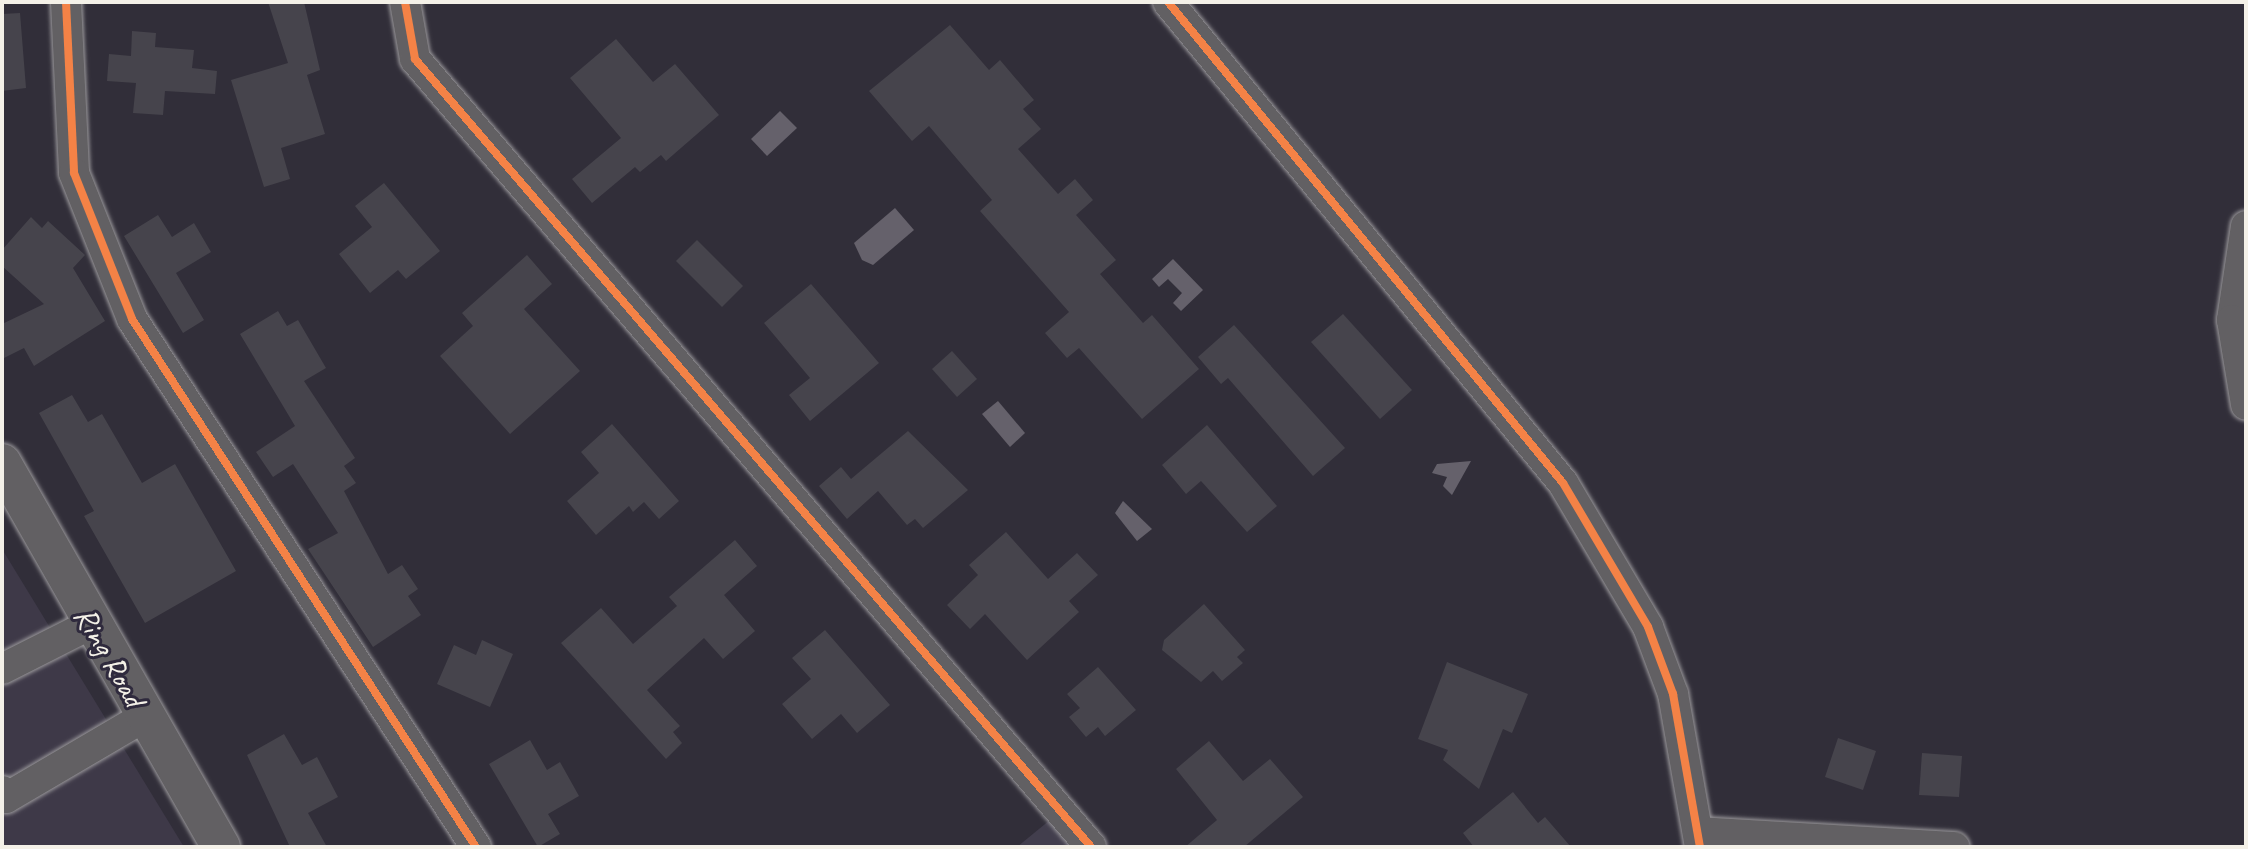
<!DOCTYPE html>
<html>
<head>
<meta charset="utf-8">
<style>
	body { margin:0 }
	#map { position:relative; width:2248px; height:849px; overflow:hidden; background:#312e39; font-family:Caveat,sans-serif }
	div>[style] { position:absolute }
	.built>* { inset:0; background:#3e3948 }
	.green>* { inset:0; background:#423e4d }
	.water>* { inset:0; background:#65616b }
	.building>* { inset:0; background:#46444c }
	.roads { filter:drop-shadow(0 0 2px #9a989b) drop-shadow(0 0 2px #9a989b) }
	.minor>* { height:30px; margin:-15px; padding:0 15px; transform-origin:15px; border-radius:15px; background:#626063 }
	.major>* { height:38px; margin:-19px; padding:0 19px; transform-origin:19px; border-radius:19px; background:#626063 }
	.cycleway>* { height:8px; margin:-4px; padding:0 4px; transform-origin:4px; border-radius:4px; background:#f48246 }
	span { translate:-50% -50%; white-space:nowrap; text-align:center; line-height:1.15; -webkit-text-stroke:6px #2f2a3d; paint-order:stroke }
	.street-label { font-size:32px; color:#f4f1e8 }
	.frame { position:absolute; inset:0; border:4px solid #f4f1e8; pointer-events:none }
</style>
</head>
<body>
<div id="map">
	<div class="built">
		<div style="clip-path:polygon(2px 549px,184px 847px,2px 847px)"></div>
	</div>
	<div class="green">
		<div style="clip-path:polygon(1056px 815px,1081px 847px,1017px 847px)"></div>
	</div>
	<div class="water">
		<div style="clip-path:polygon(780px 111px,797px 128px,767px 156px,751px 139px)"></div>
		<div style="clip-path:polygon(895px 208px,914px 230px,873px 265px,862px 260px,854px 243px)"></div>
		<div style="clip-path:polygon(1173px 259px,1203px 290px,1181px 311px,1173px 303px,1182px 293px,1168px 279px,1159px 287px,1152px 279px)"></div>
		<div style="clip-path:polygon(998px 401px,1025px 433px,1010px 447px,982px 414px)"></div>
		<div style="clip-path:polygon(1471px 461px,1452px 495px,1443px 486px,1447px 477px,1432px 473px,1437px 464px)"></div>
		<div style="clip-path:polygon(1123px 501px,1152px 529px,1137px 541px,1115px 513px)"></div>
	</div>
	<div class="building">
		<div style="clip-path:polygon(268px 2px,304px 2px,320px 70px,307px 75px,325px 134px,281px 148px,290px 179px,264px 187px,231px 80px,288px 63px)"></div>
		<div style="clip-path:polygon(20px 13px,26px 88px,2px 91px,2px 14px)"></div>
		<div style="clip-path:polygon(950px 25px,989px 70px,1000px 60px,1034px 100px,1023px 109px,1041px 129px,1018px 149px,1058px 194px,1075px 179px,1093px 200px,1076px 215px,1116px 260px,1100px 274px,1143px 323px,1152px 315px,1199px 369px,1142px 419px,1079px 348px,1067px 358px,1045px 333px,1069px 312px,980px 211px,992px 200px,929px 126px,912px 141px,869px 91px)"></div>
		<div style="clip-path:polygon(132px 31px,156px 33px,155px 47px,194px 50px,192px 68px,217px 71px,215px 94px,165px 91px,163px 115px,133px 113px,136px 83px,107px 81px,109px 54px,131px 56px)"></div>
		<div style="clip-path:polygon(616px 39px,653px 82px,675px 64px,719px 115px,666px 161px,661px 155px,640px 172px,635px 167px,592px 203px,572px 179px,621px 138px,570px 78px)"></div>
		<div style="clip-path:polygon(384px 183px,440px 251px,406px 279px,398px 270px,370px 293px,339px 254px,372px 227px,355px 206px)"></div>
		<div style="clip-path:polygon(158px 215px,172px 237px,194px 223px,211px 252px,176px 273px,204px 320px,183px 333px,124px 236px)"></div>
		<div style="clip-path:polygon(31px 217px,42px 228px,48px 221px,85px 255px,73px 268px,105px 321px,34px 366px,24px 348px,2px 359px,2px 324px,44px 304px,2px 266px,2px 250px)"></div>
		<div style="clip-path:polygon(697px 240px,743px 286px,722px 307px,676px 261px)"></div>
		<div style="clip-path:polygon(527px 255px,552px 284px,524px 309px,580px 371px,510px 434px,440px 356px,473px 326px,462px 313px)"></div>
		<div style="clip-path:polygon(811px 284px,879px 363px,810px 421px,789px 395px,810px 378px,764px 323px)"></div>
		<div style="clip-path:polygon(278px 311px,287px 326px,298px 320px,326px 368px,304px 381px,355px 458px,344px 466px,356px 483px,344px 491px,388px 574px,402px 565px,418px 589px,408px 596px,421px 615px,373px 647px,308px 549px,338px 533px,293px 464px,273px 477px,256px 452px,295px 426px,240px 334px)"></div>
		<div style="clip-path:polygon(1343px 314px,1412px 390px,1380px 419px,1311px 342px)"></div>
		<div style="clip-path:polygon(1234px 325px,1345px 448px,1313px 476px,1228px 378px,1221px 384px,1198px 357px)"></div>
		<div style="clip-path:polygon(952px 351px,977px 379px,957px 397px,932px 369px)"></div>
		<div style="clip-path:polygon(72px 395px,88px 422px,102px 414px,142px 483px,175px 464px,236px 571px,145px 623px,84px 516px,94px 511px,39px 413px)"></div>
		<div style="clip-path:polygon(612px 424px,679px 501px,659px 519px,644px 502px,633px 512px,629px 506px,596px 535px,567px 501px,599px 473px,581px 452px)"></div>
		<div style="clip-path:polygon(1207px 425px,1277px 506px,1247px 532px,1201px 481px,1186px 494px,1162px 465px)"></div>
		<div style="clip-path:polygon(908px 431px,968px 490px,923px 528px,915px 519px,907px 525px,878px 491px,847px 519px,819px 486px,841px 467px,851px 479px)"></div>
		<div style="clip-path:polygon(1006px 532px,1048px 579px,1077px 553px,1098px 575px,1069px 601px,1079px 612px,1027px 660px,985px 614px,970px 629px,947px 605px,978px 575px,969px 565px)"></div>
		<div style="clip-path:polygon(735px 540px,757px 566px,724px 595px,755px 631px,723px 659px,704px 638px,647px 690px,680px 726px,673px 732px,682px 743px,666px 759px,561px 643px,601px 608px,633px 644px,677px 606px,669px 597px)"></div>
		<div style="clip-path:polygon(1204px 604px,1245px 650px,1237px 657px,1243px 663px,1222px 681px,1213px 671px,1201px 682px,1162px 650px,1164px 640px)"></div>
		<div style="clip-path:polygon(825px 630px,890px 705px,857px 733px,841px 714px,812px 739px,782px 704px,811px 679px,792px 658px)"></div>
		<div style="clip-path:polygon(482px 640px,513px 654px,490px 707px,437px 684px,454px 645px,476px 655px)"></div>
		<div style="clip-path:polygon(1447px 662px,1528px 694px,1512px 733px,1503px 729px,1479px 789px,1443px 760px,1448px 750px,1418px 739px)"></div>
		<div style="clip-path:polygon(1098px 667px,1136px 710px,1105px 736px,1098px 727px,1086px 737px,1069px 717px,1080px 708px,1067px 694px)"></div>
		<div style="clip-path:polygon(284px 734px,302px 765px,317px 757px,338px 797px,308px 813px,327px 847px,290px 847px,247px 755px)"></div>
		<div style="clip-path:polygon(1838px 738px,1876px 751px,1863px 790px,1825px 777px)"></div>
		<div style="clip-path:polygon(530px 740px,547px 770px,560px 762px,579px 796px,548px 814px,560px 834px,538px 847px,489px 764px)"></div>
		<div style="clip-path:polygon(1209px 741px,1243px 781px,1270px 759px,1303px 797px,1244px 847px,1185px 847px,1217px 820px,1176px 769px)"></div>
		<div style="clip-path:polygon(1922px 753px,1962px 756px,1959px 797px,1919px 795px)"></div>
		<div style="clip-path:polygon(1513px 792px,1538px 823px,1545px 817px,1571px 847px,1474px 847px,1463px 833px)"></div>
	</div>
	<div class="roads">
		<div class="minor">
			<div style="left:66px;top:2px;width:171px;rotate:87.3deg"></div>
			<div style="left:74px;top:173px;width:157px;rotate:68.3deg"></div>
			<div style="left:132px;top:319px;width:630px;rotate:56.92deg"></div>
			<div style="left:405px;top:2px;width:58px;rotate:80deg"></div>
			<div style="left:415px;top:59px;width:1038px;rotate:49.37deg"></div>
			<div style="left:1168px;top:2px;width:622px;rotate:50.61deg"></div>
			<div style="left:1563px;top:483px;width:167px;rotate:59.4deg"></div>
			<div style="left:1648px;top:627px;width:72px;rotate:69.5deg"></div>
			<div style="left:1673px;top:694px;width:155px;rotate:80deg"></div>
			<div style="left:2246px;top:226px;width:95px;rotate:98.5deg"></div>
			<div style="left:2232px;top:320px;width:86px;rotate:80.6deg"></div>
			<div style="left:2px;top:669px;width:100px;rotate:-26.8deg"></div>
			<div style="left:2px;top:791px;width:8px;rotate:60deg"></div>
			<div style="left:6px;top:798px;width:160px;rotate:-30.4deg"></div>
			<div style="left:1699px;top:832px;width:256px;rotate:3.4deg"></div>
		</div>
		<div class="major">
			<div style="left:2px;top:463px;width:442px;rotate:60.3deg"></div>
		</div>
	</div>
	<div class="cycleway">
		<div style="left:66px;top:2px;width:171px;rotate:87.3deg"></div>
		<div style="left:74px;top:173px;width:157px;rotate:68.3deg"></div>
		<div style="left:132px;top:319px;width:630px;rotate:56.92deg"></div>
		<div style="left:405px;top:2px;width:58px;rotate:80deg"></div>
		<div style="left:415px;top:59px;width:1038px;rotate:49.37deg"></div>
		<div style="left:1168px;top:2px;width:622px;rotate:50.61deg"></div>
		<div style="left:1563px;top:483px;width:167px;rotate:59.4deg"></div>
		<div style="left:1648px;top:627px;width:72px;rotate:69.5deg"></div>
		<div style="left:1673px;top:694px;width:155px;rotate:80deg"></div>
	</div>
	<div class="street-label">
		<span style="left:109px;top:657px;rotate:60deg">Ring Road</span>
	</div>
	<div class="frame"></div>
</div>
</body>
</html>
